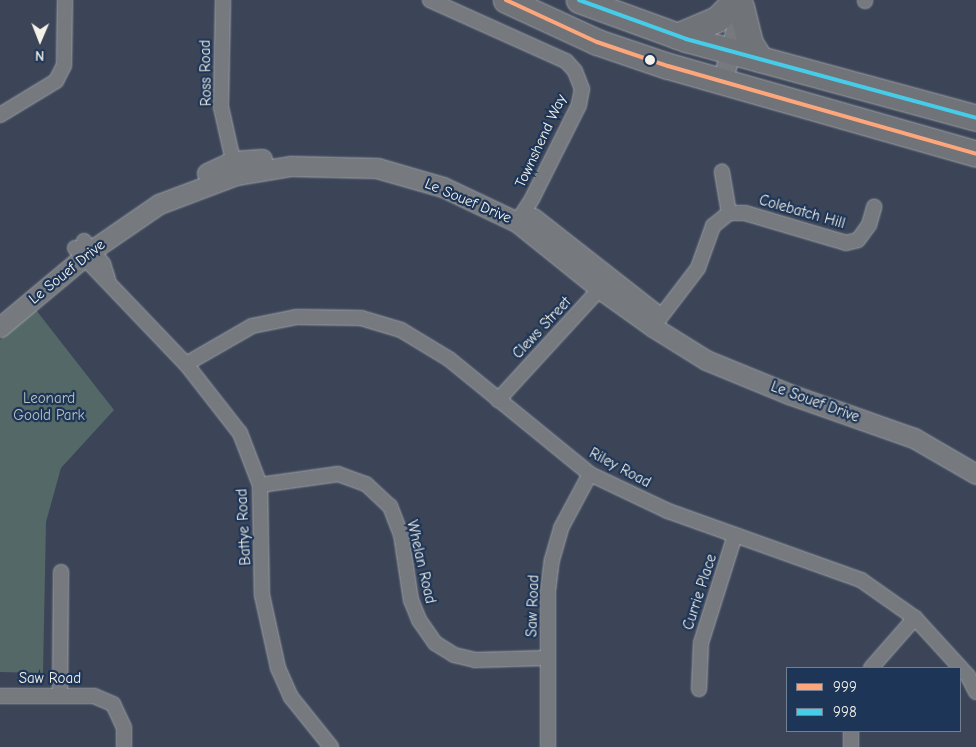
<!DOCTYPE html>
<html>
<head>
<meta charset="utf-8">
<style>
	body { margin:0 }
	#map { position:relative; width:976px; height:747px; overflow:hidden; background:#3c4557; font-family:"Comic Neue",sans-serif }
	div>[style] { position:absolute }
	.green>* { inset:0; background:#536867 }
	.roads { filter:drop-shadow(0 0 1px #9fa2a9) drop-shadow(0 0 1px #9fa2a9) }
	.street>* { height:14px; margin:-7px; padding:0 7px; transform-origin:7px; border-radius:7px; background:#767a7f }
	.secondary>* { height:19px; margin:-9.5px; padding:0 9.5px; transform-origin:9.5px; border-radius:9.5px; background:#767a7f }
	.highway>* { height:25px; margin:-12.5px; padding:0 12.5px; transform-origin:12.5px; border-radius:12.5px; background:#707478 }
	.bus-1>* { height:4px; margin:-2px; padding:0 2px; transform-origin:2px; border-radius:2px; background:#fea67b }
	.bus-2>* { height:4px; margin:-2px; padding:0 2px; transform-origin:2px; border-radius:2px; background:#46cce9 }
	.dots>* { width:14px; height:14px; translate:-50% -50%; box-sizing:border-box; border:2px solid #1d3557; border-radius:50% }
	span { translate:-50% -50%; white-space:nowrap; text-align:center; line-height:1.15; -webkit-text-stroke:4.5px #1d3557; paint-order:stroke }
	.street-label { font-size:15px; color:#f4f1e8 }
	.park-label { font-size:15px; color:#bdc3bc }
	.legend { position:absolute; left:786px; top:667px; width:175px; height:65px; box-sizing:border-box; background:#1d3557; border:1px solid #738091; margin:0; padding:6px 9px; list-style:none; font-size:15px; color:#f4f1e8 }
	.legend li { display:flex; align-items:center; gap:10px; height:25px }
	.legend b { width:25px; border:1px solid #738091 }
	.north { position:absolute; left:15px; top:15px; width:50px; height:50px; -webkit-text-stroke:4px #1d3557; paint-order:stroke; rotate:181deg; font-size:14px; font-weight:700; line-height:20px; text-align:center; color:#f4f1e8 }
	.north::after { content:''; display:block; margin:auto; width:18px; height:22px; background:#f4f1e8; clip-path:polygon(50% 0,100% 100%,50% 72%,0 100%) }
</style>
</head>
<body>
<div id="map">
	<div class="green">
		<div style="clip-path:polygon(36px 310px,114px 410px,61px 468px,46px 522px,43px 673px,0 672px,0 340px)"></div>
	</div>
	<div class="roads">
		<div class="street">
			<div style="left:223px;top:0;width:107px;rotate:91.1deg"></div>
			<div style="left:221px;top:107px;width:64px;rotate:77.3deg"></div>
			<div style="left:430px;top:0;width:149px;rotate:24.2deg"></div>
			<div style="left:566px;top:61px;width:13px;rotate:48deg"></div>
			<div style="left:575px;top:71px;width:19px;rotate:69deg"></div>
			<div style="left:582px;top:89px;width:16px;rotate:101deg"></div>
			<div style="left:579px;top:105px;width:105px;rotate:116.6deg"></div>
			<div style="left:532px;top:199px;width:27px;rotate:123deg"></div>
			<div style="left:865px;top:1px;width:1px;rotate:-90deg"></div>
			<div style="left:0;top:115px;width:66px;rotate:-31.3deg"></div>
			<div style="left:56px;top:81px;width:18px;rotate:-63deg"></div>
			<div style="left:64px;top:65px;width:65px;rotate:-89.1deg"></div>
			<div style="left:729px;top:213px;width:16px"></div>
			<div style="left:745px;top:213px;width:105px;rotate:16.5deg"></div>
			<div style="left:846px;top:243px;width:12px;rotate:-14deg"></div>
			<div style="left:858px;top:240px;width:19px;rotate:-54deg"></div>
			<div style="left:869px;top:225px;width:19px;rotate:-74deg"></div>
			<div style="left:84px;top:241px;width:30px;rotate:50deg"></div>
			<div style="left:103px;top:264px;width:16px;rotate:72deg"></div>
			<div style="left:75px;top:248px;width:161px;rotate:46.3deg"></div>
			<div style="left:186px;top:364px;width:88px;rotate:52deg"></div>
			<div style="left:240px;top:433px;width:56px;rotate:69deg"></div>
			<div style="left:260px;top:485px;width:110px;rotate:89deg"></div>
			<div style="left:262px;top:595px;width:75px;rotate:77.6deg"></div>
			<div style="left:278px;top:668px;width:32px;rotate:66deg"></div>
			<div style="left:291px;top:697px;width:64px;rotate:51.3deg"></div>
			<div style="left:653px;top:327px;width:74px;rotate:-52.7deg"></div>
			<div style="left:698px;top:268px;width:45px;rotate:-70.3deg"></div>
			<div style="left:713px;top:226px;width:21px;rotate:-39deg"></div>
			<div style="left:729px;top:213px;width:42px;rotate:-99.7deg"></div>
			<div style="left:186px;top:364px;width:76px;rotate:-29.9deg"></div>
			<div style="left:252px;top:326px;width:46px;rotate:-11.3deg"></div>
			<div style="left:297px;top:317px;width:64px;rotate:0.9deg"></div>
			<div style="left:361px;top:318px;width:42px;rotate:16.7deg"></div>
			<div style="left:401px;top:330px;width:56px;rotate:31.1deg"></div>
			<div style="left:449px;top:359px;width:182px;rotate:39.2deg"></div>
			<div style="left:590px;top:474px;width:86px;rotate:25.4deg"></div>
			<div style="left:668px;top:511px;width:205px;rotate:19.7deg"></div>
			<div style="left:861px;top:580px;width:66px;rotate:35.1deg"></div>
			<div style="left:915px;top:618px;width:79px;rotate:47.6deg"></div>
			<div style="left:968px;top:676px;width:18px;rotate:63deg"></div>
			<div style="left:498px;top:400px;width:160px;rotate:-47.5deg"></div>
			<div style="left:260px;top:485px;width:79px;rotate:-8deg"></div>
			<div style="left:338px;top:474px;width:30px;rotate:20deg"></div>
			<div style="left:366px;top:484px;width:33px;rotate:43deg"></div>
			<div style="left:390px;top:506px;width:30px;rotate:69deg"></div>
			<div style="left:401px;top:534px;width:67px;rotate:81.4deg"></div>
			<div style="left:411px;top:600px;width:22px;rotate:68deg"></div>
			<div style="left:419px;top:620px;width:28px;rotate:55deg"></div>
			<div style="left:435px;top:643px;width:22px;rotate:32deg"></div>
			<div style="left:454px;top:655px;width:22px;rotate:13deg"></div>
			<div style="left:475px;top:660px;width:73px;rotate:-1.6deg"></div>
			<div style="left:871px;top:668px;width:67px;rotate:-48.7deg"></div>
			<div style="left:699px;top:689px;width:46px;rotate:-87.5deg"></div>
			<div style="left:701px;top:643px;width:113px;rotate:-72.5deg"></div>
			<div style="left:60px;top:695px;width:123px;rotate:-89.5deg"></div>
			<div style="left:0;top:696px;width:94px"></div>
			<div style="left:94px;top:696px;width:21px;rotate:23deg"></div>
			<div style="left:113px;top:704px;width:26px;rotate:65deg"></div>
			<div style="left:124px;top:728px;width:19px;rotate:90deg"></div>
			<div style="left:548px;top:747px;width:156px;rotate:-90deg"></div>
			<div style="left:548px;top:591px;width:31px;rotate:-83deg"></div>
			<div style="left:552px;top:560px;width:33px;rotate:-74deg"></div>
			<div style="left:561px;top:528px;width:61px;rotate:-61.8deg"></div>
			<div style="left:851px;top:747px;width:16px;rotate:-90deg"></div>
		</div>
		<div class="secondary">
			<div style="left:722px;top:83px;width:76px;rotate:-75.6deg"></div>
			<div style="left:207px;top:173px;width:29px;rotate:-25deg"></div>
			<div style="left:233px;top:161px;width:29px;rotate:-4deg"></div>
			<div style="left:533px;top:218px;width:152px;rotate:38.1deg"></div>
			<div style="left:0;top:327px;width:120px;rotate:-39.9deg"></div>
			<div style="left:92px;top:250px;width:81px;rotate:-34.5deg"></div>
			<div style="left:159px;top:204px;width:82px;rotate:-20.6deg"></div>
			<div style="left:236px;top:175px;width:56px;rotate:-9.3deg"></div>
			<div style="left:291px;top:166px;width:86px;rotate:1.3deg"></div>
			<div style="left:377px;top:168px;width:69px;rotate:16.1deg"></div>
			<div style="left:443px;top:187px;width:82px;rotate:25.3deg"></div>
			<div style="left:517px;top:222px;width:107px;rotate:38.9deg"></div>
			<div style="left:600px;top:289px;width:65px;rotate:35.6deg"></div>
			<div style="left:653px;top:327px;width:62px;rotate:31.9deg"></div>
			<div style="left:706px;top:360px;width:90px;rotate:22.3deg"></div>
			<div style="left:789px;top:394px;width:133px;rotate:19.4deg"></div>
			<div style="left:914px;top:438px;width:72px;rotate:30.1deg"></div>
		</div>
		<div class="highway">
			<div style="left:506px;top:0;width:100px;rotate:24.8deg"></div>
			<div style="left:597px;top:42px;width:75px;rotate:18.7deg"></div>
			<div style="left:668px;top:66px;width:320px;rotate:15.9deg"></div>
			<div style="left:579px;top:0;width:114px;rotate:20deg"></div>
			<div style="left:686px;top:39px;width:301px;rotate:15.2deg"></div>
			<div style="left:741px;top:7px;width:37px;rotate:76deg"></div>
			<div style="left:750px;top:43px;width:19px;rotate:58deg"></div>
			<div style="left:677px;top:36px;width:43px;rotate:-23deg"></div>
			<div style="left:717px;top:19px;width:18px;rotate:-45deg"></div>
		</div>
	</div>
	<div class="bus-1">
		<div style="left:506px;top:0;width:100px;rotate:24.8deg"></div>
		<div style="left:597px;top:42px;width:75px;rotate:18.7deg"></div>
		<div style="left:668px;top:66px;width:320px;rotate:15.9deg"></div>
	</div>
	<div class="bus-2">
		<div style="left:579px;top:0;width:114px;rotate:20deg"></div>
		<div style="left:686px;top:39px;width:301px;rotate:15.2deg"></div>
	</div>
	<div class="dots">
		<div style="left:650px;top:60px;background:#f4f1e8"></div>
	</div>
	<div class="street-label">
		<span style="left:206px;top:73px;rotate:-91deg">Ross Road</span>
		<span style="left:541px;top:141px;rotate:-65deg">Townshend Way</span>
		<span style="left:468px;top:201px;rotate:23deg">Le Souef Drive</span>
		<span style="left:802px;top:212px;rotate:16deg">Colebatch Hill</span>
		<span style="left:67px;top:272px;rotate:-39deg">Le Souef Drive</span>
		<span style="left:542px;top:328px;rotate:-47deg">Clews Street</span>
		<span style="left:815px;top:402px;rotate:20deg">Le Souef Drive</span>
		<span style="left:620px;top:468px;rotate:28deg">Riley Road</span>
		<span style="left:244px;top:527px;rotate:-93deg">Battye Road</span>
		<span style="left:421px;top:562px;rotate:77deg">Whelan Road</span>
		<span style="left:700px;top:592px;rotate:-72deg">Currie Place</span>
		<span style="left:533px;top:606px;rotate:-88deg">Saw Road</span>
		<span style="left:50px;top:679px">Saw Road</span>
	</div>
	<div class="park-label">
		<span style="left:49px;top:407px">Leonard<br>Goold Park</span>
	</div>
	<ul class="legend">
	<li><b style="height:6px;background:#fea67b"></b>999</li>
	<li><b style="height:6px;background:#46cce9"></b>998</li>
	</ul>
	<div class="north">N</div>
</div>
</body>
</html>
